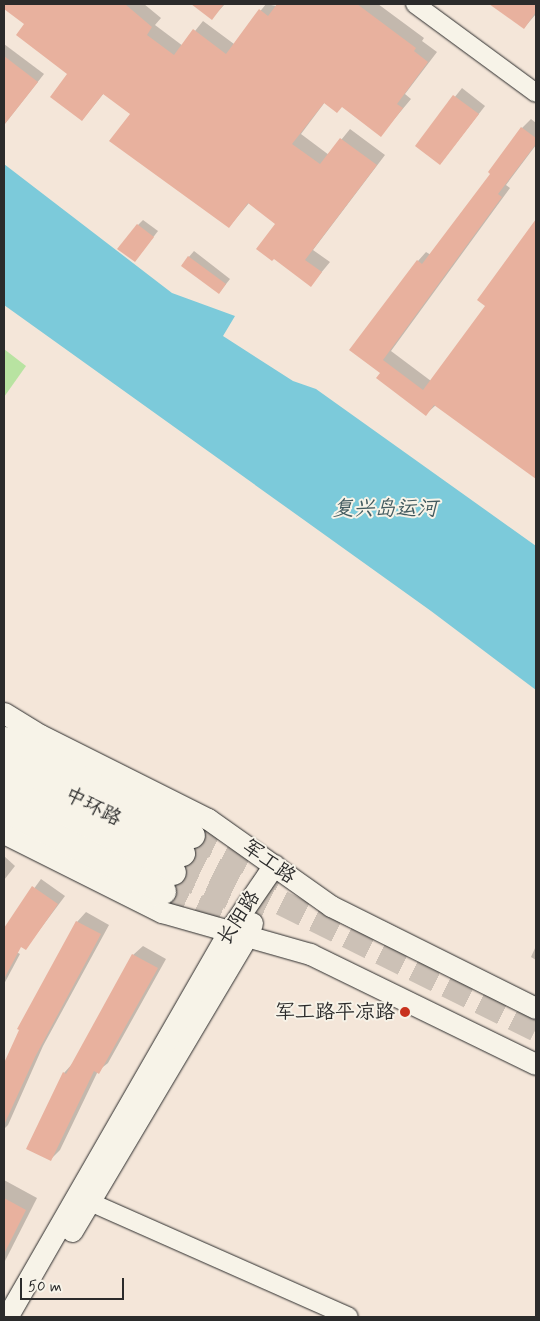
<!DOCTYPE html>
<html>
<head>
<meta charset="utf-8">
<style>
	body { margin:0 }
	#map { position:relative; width:540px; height:1321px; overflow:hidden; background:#f4e6d9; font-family:Mynerve,"LXGW WenKai TC",sans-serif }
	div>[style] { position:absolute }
	.green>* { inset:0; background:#b8e3a1 }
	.water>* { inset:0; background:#7ccada }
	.shadow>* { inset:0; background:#0003 }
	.building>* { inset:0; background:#e8b19e }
	.highway-tunnel>* { height:25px; margin-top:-12.5px; transform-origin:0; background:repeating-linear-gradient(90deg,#ccc1b6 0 25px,transparent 0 37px) }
	.roads { filter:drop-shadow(0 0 1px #2b2b2b) drop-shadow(0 0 1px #2b2b2b) }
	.minor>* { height:18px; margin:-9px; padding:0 9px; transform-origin:9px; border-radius:9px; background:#f7f3e8 }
	.major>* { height:21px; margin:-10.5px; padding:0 10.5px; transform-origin:10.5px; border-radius:10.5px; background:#f7f3e8 }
	.highway>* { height:25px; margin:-12.5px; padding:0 12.5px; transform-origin:12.5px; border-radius:12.5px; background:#f7f3e8 }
	.dots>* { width:14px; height:14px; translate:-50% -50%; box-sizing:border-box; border:2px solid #f7f3e8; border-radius:50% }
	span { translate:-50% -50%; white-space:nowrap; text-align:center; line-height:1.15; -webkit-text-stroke:4px #f7f3e8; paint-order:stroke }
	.street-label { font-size:20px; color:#2b2b2b }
	.poi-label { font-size:20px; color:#2b2b2b }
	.right { translate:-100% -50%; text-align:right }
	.water-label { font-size:21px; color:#435b60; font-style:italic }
	.frame { position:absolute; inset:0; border:5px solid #2b2b2b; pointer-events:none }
	.scale { position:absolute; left:20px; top:1278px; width:104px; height:22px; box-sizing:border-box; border:2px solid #2b2b2b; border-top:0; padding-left:6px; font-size:15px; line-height:18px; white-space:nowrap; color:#2b2b2b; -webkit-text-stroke:4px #f7f3e8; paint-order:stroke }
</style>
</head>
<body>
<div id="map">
	<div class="green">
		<div style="clip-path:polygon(4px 349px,26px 366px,4px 397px)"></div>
	</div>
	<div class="water">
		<div style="clip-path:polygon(4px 164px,172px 293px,235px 316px,223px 336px,293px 381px,316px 389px,536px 546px,536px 690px,431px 611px,4px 305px)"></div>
	</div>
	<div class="shadow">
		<div style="clip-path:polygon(4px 4px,144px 4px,161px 18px,155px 25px,183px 46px,203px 21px,234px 44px,266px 4px,276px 6px,278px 4px,378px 4px,424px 38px,422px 41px,437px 52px,405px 94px,411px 99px,381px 135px,343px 106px,325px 102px,301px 134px,329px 155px,350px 129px,385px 155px,313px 250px,330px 262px,311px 285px,277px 223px,249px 203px,229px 227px,131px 114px,104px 93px,82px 120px,69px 74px,26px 24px,4px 7px)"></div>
		<div style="clip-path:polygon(193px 4px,225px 4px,212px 18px)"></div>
		<div style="clip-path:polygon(491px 4px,536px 4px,536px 14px,524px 28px)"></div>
		<div style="clip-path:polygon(4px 44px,44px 74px,4px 125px)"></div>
		<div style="clip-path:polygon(462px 88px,485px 106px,440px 164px,416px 146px)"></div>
		<div style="clip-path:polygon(531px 119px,536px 123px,536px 145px,506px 185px,510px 188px,391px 351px,431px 381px,487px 306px,478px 300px,536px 221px,536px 478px,436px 405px,426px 414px,382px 372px,351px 349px,418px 261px,426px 252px,431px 255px,492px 174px,522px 128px)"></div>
		<div style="clip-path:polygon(143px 220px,158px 231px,135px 261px,138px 225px)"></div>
		<div style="clip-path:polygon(194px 251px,230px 279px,219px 293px,182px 265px)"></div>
		<div style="clip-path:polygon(4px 856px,15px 866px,4px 880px)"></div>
		<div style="clip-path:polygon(41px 879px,65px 896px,26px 948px,4px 933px,4px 930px)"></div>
		<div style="clip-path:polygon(86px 912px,109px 925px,43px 1046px,8px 1125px,4px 1129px,4px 1066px,77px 922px)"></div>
		<div style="clip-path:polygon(4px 945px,20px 954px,4px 984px)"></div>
		<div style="clip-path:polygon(143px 946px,166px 959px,108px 1063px,98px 1071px,60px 1150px,51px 1159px,64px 1073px,73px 1063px,133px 955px)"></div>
		<div style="clip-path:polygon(536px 946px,536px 960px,531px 957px)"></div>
		<div style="clip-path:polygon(4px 1180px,37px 1198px,4px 1263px)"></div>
	</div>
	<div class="building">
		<div style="clip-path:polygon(4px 4px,125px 4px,152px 27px,147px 35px,174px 55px,193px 29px,226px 54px,259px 9px,268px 16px,277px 4px,357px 4px,416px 48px,414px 51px,428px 62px,397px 104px,403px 108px,381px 137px,342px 107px,337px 113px,324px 103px,292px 144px,320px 164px,340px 138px,377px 165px,305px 260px,322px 272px,311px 287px,274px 259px,272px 261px,256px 249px,275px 224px,248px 203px,229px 228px,109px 141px,130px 114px,103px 94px,82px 121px,50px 97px,67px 74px,16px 35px,24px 24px,4px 9px)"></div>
		<div style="clip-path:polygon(191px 4px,224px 4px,212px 20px)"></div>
		<div style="clip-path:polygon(489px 4px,536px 4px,536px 12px,524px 29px)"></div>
		<div style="clip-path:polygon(4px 56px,38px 82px,4px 125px)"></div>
		<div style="clip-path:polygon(453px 95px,479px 114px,440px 165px,415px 146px)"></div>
		<div style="clip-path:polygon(521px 127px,536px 138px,536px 144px,498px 194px,502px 197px,383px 360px,423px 390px,485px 306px,477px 300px,536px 219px,536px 479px,434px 405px,426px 416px,376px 378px,380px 373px,349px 350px,417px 260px,422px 264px,490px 174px,488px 172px)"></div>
		<div style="clip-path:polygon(137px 224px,154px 237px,135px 262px,117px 249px)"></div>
		<div style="clip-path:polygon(188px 256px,226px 284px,219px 294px,181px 266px)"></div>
		<div style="clip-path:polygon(32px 886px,58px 904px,26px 950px,21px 947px,4px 979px,4px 928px)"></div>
		<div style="clip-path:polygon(76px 921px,101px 934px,35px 1057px,4px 1125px,4px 1063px,19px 1030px,17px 1029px)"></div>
		<div style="clip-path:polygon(132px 954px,158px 968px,99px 1074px,94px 1071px,51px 1161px,26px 1149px,63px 1072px,66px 1074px)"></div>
		<div style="clip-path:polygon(4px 1198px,26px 1210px,4px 1254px)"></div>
	</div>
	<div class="highway-tunnel">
		<div style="left:192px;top:835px;width:107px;rotate:26.1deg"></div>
		<div style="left:182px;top:853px;width:395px;rotate:26.4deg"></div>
		<div style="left:173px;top:872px;width:103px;rotate:23.6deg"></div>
		<div style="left:163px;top:891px;width:101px;rotate:24deg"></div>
	</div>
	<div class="roads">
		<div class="minor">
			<div style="left:415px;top:4px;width:150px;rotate:36.3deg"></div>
			<div style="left:90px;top:1202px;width:283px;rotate:23.9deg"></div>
		</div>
		<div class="major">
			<div style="left:4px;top:713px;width:42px;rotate:31.4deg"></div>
			<div style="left:40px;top:735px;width:188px;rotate:26.6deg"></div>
			<div style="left:208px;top:819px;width:151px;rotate:35.3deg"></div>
			<div style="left:331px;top:906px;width:229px;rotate:26.5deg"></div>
			<div style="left:4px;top:833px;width:177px;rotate:26.6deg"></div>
			<div style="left:162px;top:912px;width:154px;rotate:15.8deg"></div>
			<div style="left:310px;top:954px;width:251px;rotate:26deg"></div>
			<div style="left:72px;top:1231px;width:343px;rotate:-59.3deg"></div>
			<div style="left:247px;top:936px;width:14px;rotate:-69deg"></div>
			<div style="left:7px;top:1317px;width:445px;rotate:-60.1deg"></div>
			<div style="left:229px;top:931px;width:80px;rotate:-55.7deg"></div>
		</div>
		<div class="highway">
			<div style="left:4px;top:739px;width:211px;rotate:27.1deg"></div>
			<div style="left:4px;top:762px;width:200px;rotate:27.1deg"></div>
			<div style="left:4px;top:787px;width:189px;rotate:26.7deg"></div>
			<div style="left:4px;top:809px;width:179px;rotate:27.3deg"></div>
		</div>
	</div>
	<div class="dots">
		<div style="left:405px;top:1012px;background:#c8321e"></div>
	</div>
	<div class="street-label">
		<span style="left:93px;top:807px;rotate:27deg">中环路</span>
		<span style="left:269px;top:862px;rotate:36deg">军工路</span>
		<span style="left:239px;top:918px;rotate:-57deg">长阳路</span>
	</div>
	<div class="poi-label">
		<span class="right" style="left:395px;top:1012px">军工路平凉路</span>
	</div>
	<div class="water-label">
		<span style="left:385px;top:509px">复兴岛运河</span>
	</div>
	<div class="frame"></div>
	<div class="scale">50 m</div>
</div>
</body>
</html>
